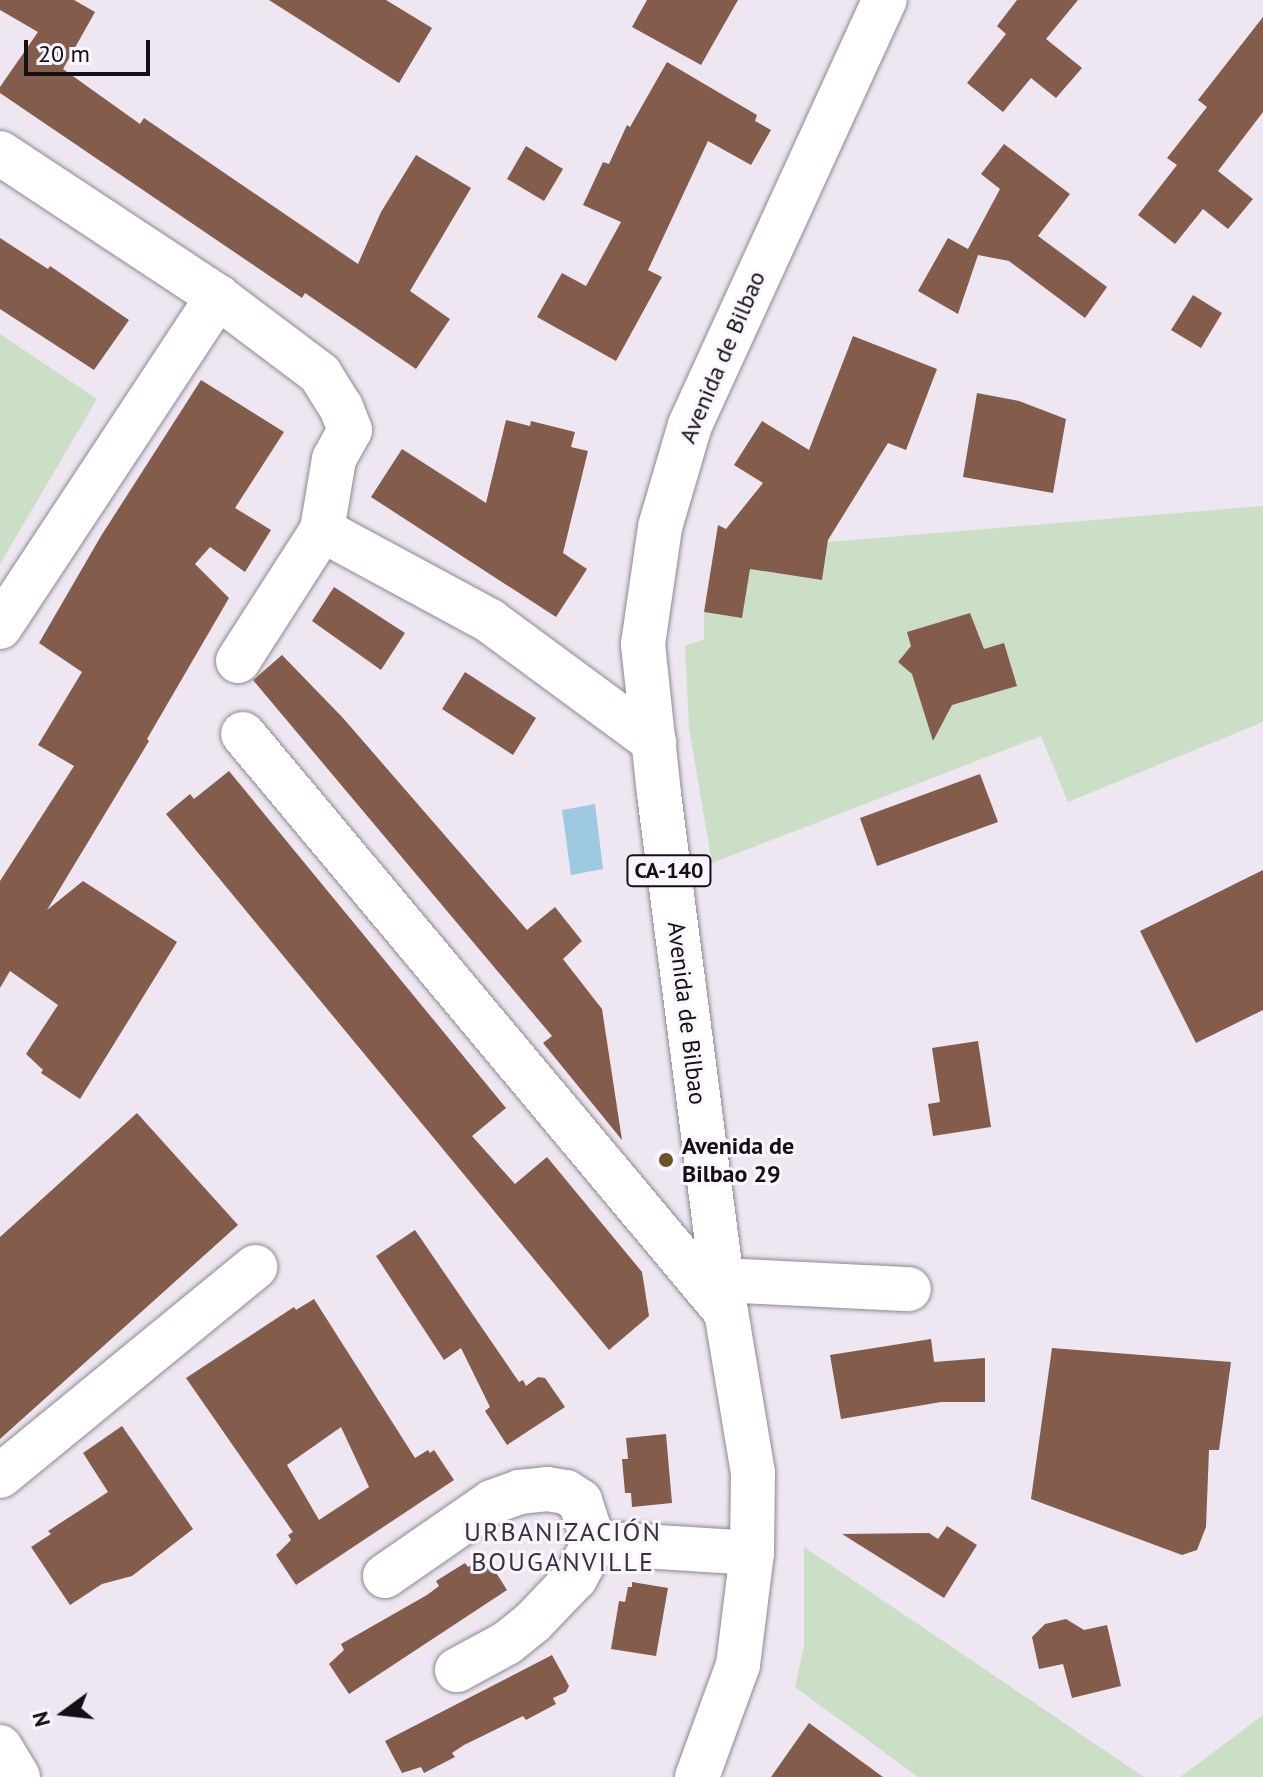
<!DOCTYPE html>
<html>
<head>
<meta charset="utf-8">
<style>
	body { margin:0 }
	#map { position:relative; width:1263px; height:1777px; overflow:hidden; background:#eee7f2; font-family:"PT Sans",sans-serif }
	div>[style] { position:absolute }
	.green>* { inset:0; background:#cbdfc6 }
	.water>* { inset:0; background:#9ecae1 }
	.building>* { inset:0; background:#835c4c }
	.roads { filter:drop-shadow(0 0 2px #8e8892) drop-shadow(0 0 2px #8e8892) }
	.minor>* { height:44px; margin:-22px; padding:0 22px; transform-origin:22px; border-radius:22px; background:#fff }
	.major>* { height:44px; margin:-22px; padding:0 22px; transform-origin:22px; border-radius:22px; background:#fff }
	.dots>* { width:22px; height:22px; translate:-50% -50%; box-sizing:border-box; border:4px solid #fbf5fe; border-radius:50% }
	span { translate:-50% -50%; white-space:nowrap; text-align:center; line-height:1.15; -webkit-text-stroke:6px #fbf5fe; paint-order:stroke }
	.shield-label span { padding:2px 6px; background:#fbf5fe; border:2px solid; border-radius:6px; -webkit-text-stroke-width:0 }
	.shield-label { font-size:22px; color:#121014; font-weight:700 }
	.street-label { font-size:24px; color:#121014 }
	.poi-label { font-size:24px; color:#121014; font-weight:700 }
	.left { translate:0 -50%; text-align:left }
	.neighbourhood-label { font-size:26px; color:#38323b; letter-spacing:2px }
	.north { position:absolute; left:24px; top:1673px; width:80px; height:80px; -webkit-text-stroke:6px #fbf5fe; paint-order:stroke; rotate:255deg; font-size:22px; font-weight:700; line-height:32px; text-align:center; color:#121014 }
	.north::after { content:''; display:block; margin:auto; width:28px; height:36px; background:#121014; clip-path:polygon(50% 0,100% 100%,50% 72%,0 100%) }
	.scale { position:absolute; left:24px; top:40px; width:126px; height:36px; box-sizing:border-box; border:4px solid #121014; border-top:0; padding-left:10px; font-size:24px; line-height:28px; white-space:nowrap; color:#121014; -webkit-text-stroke:6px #fbf5fe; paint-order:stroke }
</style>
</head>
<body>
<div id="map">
	<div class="green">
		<div style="clip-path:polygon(0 334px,97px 399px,0 564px)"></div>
		<div style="clip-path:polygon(1263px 506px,1263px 722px,1068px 802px,1041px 736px,712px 863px,689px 728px,685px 646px,704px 639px,704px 612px,742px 618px,750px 569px,822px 580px,828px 542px)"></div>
		<div style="clip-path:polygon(804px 1547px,1144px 1777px,918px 1777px,795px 1687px,804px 1647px)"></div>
		<div style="clip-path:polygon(1263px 1715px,1263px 1777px,1180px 1777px)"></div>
	</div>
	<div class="water">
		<div style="clip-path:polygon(595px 804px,603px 869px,571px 875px,562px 810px)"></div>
	</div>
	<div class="building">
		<div style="clip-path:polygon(0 0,74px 0,95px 12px,63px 69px,140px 124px,144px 118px,358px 264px,381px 212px,416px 155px,471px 188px,410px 291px,450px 319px,416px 369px,305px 293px,302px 298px,0 93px,0 87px,38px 32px,0 10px)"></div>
		<div style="clip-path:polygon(269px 0,386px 0,432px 28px,399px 83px)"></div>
		<div style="clip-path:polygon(647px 0,738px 0,701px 65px,632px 27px)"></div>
		<div style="clip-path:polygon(1017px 0,1078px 0,1046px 39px,1082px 68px,1056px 98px,1031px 78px,1003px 112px,967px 83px,1006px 34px,997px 26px)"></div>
		<div style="clip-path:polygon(1263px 17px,1263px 112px,1218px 171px,1253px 199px,1228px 229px,1203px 209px,1175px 244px,1138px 215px,1177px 165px,1167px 158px,1207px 107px,1198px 100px)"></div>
		<div style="clip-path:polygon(667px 62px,757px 115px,755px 121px,771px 130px,751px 165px,708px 141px,648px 270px,662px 277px,616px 361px,537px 317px,562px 273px,586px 286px,621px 222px,583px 205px,603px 162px,609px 164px,627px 125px,630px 127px)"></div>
		<div style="clip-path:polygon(1004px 144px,1070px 194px,1038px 236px,1107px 287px,1085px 318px,1009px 261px,978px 255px,958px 314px,918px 291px,948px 238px,968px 249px,1000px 189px,981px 174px)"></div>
		<div style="clip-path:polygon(526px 146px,563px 169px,544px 201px,507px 179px)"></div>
		<div style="clip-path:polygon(0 238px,48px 269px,50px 266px,129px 320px,94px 370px,0 309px)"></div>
		<div style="clip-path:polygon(1193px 295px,1222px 313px,1201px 348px,1171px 330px)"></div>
		<div style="clip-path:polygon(853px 336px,937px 369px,906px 450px,888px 443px,828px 540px,822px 580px,750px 569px,742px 618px,704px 612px,718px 525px,726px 529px,763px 483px,734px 465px,762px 421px,809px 450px)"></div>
		<div style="clip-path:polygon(201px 380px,284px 432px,235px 508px,271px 530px,245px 572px,210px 547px,195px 564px,229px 598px,147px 739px,149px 741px,47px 910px,83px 881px,177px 942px,80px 1099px,41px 1073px,43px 1070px,26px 1054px,58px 1005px,10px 971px,0 988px,0 881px,74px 766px,38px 745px,82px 672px,39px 643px,101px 536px)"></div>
		<div style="clip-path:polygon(977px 393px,1019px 401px,1066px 419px,1053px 493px,963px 477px)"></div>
		<div style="clip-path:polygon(506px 420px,530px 426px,531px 421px,575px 432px,571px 447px,588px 451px,563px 553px,587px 569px,556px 617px,371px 497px,402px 449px,486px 503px)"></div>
		<div style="clip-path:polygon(334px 587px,405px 633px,381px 670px,312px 621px)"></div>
		<div style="clip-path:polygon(970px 613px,984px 649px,1004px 643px,1017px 686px,952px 705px,933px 741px,912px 674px,898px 662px,911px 646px,907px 632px)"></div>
		<div style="clip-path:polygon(282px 655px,343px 718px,527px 930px,555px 907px,582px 941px,563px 959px,602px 1009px,622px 1140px,543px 1043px,552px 1036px,253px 680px)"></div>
		<div style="clip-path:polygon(465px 672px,536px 718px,513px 755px,442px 709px)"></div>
		<div style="clip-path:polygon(229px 771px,506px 1108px,472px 1136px,515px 1184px,547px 1157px,642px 1272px,649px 1316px,609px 1350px,166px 814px,190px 794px,194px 799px)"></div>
		<div style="clip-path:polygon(980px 774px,998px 822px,877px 866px,860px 818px)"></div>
		<div style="clip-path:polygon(1263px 870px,1263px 1010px,1196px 1043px,1140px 931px)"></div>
		<div style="clip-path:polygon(978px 1041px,991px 1127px,933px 1136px,928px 1104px,940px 1102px,932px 1048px)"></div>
		<div style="clip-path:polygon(137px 1113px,238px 1225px,0 1439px,0 1237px)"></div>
		<div style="clip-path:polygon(415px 1230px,519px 1382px,523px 1380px,526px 1386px,538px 1377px,545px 1378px,565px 1407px,507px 1445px,485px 1411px,490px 1407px,461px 1348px,444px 1360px,376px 1256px)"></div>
		<div style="clip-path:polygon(evenodd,314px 1299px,415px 1458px,428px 1450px,430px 1453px,434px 1450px,454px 1480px,296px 1585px,276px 1555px,291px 1540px,288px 1535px,293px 1532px,186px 1378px,294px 1307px,296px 1310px,314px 1299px,341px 1427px,369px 1487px,319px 1520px,287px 1465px,341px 1427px)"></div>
		<div style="clip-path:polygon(931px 1339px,934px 1362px,985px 1358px,985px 1402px,941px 1402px,841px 1419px,830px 1355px)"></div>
		<div style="clip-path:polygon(1052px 1348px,1231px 1362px,1219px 1450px,1209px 1450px,1206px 1527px,1197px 1550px,1182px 1555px,1031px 1499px)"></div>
		<div style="clip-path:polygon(122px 1426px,193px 1529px,132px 1576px,102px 1584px,70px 1605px,31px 1547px,51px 1534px,48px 1531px,108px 1492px,83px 1453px)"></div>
		<div style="clip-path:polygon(666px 1434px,672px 1503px,632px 1507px,631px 1493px,625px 1493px,622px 1459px,628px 1459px,626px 1438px)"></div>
		<div style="clip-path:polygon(947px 1526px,977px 1545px,944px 1598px,842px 1534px,929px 1533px,938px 1539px)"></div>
		<div style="clip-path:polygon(481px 1559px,483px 1563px,488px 1560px,507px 1590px,349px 1694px,329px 1664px,344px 1650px,341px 1644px,427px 1595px,439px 1586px,436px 1581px,465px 1563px,468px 1567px)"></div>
		<div style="clip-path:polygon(632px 1582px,668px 1588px,656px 1656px,611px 1649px,619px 1601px,625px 1602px,628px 1587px,632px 1587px)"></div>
		<div style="clip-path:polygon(1066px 1619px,1084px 1630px,1107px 1625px,1121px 1686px,1072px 1698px,1063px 1664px,1039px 1669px,1032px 1637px,1045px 1624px)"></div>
		<div style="clip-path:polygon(552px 1655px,569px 1686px,566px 1692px,553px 1698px,556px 1704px,526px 1720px,523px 1716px,464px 1745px,452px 1753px,455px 1757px,424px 1773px,421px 1767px,402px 1773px,385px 1741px)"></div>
		<div style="clip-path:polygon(809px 1723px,883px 1777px,771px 1777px)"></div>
	</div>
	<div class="roads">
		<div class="minor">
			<div style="left:0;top:153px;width:261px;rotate:33.4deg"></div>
			<div style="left:218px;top:297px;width:128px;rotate:37deg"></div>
			<div style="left:320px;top:374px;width:39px;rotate:58deg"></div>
			<div style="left:341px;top:407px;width:25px;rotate:69deg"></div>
			<div style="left:350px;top:430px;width:33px;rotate:119deg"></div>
			<div style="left:334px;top:459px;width:72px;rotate:99.6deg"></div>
			<div style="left:322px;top:530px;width:191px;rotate:28.4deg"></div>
			<div style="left:490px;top:621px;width:204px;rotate:36.4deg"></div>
			<div style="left:0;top:627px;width:396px;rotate:-56.6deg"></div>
			<div style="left:238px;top:661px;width:156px;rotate:-57.3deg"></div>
			<div style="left:243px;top:734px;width:753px;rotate:50.12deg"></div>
			<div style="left:722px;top:1280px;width:187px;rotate:2.8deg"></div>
			<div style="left:0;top:1476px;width:330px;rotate:-39.3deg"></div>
			<div style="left:594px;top:1543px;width:158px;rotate:3.6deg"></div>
			<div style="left:385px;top:1576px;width:130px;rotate:-34.7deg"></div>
			<div style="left:492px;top:1502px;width:29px;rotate:-20deg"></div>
			<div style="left:519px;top:1492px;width:28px;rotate:-6deg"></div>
			<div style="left:547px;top:1489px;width:19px;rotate:9deg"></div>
			<div style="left:566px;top:1492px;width:17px;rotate:33deg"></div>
			<div style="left:580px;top:1501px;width:44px;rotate:71.6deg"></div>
			<div style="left:594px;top:1543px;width:40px;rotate:118deg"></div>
			<div style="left:575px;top:1578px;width:61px;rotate:133.7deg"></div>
			<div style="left:533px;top:1622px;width:33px;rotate:141deg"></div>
			<div style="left:507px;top:1643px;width:57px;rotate:151.6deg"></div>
			<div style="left:0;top:1747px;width:35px;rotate:59deg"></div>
		</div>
		<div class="major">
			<div style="left:697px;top:1777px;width:119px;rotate:-69.9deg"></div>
			<div style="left:738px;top:1665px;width:113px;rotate:-82.9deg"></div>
			<div style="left:752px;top:1553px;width:80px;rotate:-89.3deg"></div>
			<div style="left:753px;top:1473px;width:163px;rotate:-99.5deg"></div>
			<div style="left:726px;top:1312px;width:522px;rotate:-97.37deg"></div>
			<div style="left:659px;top:794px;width:151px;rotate:-96.1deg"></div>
			<div style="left:643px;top:644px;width:118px;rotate:-81.7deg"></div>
			<div style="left:660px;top:527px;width:106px;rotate:-73.6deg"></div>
			<div style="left:690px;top:425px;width:468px;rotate:-65.4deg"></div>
		</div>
	</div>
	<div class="dots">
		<div style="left:666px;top:1160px;background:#695423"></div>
	</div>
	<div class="shield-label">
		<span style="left:669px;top:871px">CA-140</span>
	</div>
	<div class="street-label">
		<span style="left:722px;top:357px;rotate:-67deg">Avenida de Bilbao</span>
		<span style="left:687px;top:1013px;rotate:83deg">Avenida de Bilbao</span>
	</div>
	<div class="poi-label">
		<span class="left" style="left:682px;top:1160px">Avenida de<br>Bilbao 29</span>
	</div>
	<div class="neighbourhood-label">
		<span style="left:563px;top:1547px">URBANIZACIÓN<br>BOUGANVILLE</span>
	</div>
	<div class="north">N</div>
	<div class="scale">20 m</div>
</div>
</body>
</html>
